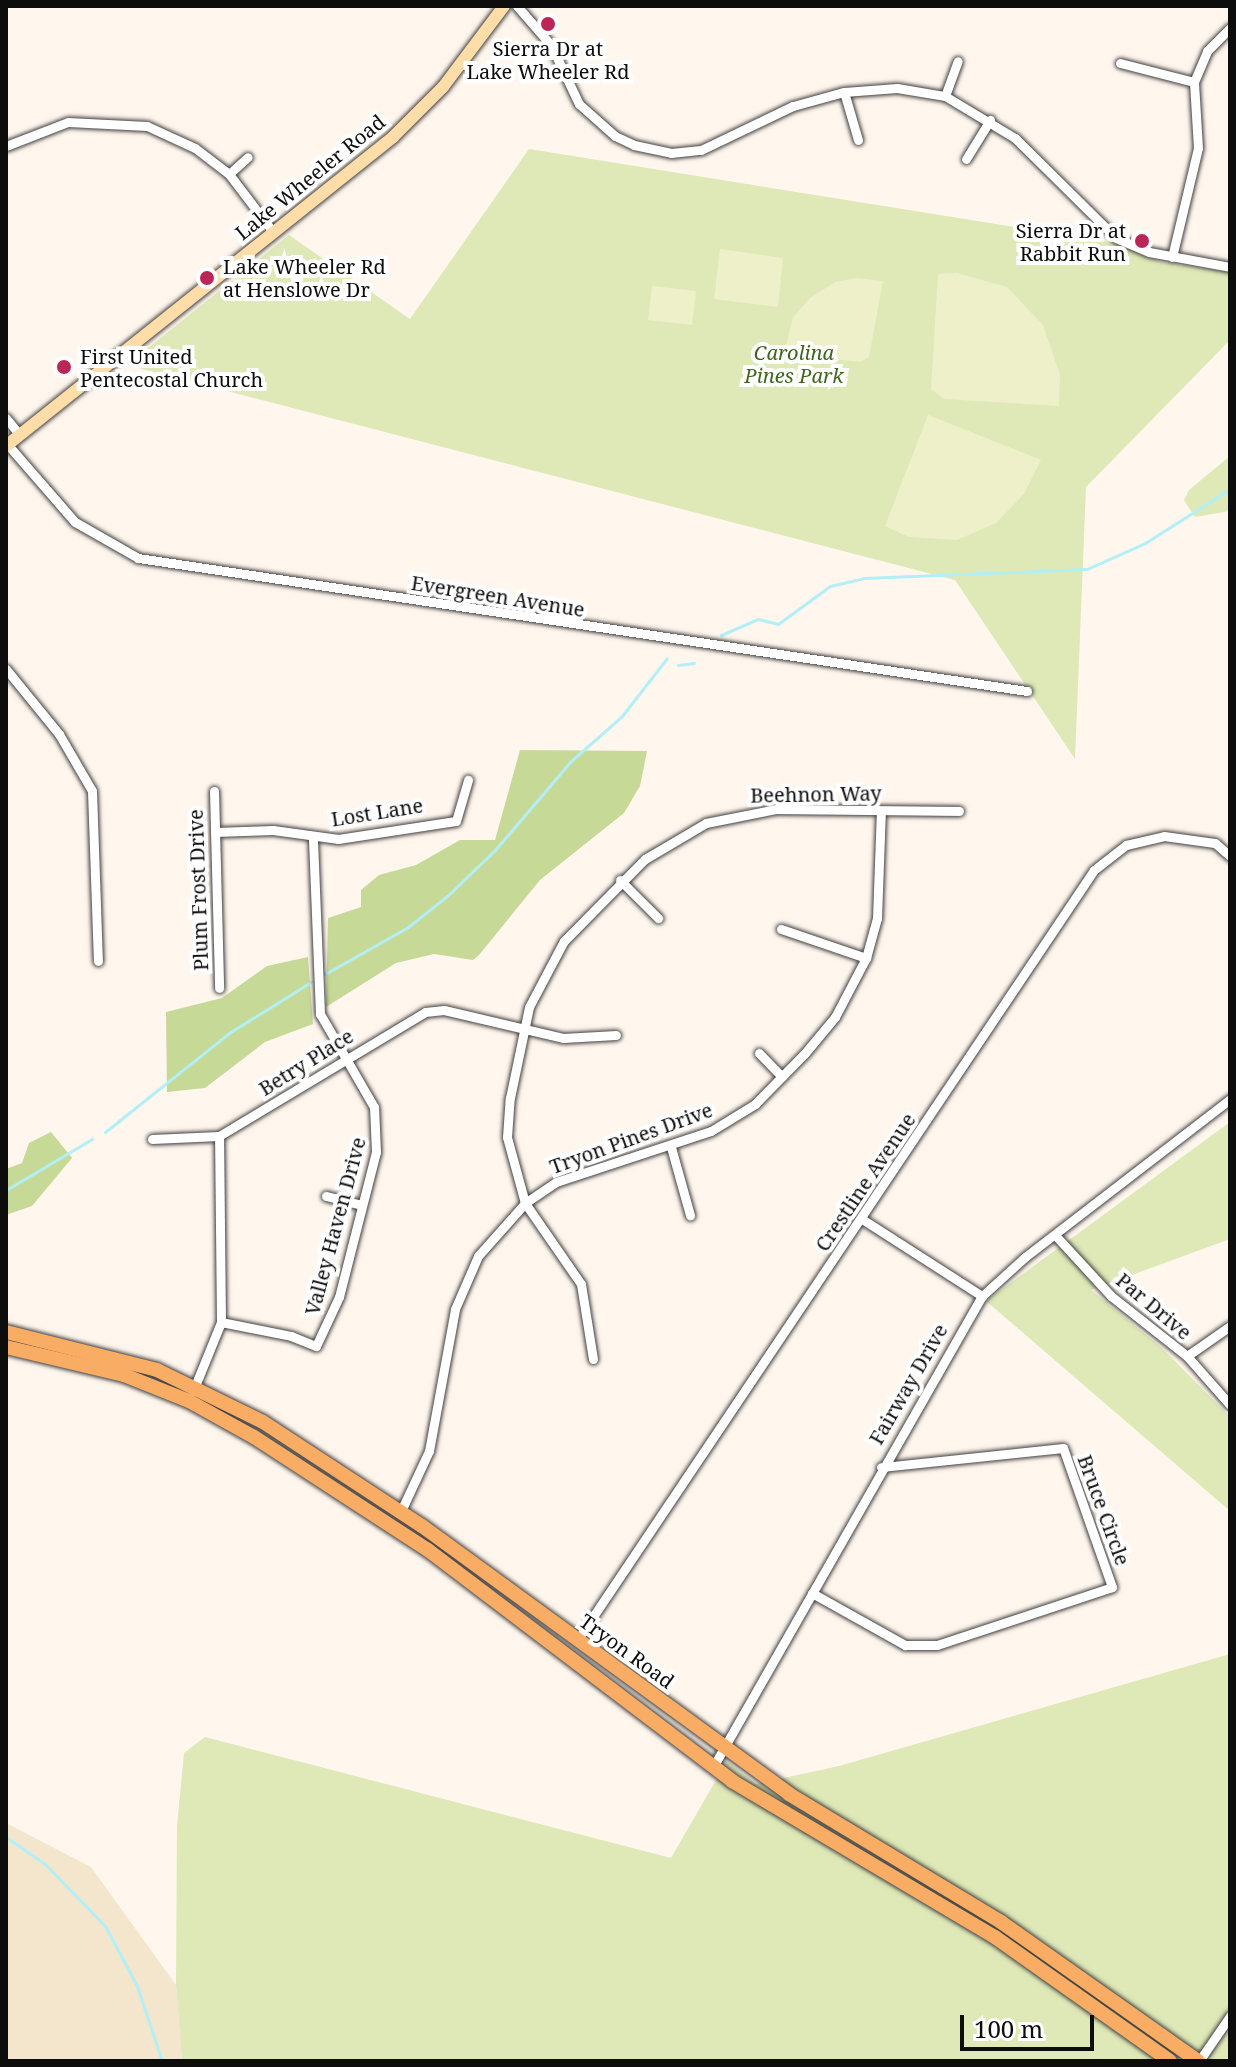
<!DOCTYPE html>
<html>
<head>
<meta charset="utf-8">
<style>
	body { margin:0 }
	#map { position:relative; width:1236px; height:2067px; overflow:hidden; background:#fff6ed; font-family:"Noto Serif",serif }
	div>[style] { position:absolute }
	.farmland>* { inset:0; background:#f4e6cd }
	.green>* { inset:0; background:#dee9b7 }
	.forest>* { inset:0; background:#c7d996 }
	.pitch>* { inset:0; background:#edf0c9 }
	.stream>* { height:3px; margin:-1.5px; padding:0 1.5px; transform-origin:1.5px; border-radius:1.5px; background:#b2eff6 }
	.roads { filter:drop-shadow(0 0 2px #404040) drop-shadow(0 0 2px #404040) }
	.street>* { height:9px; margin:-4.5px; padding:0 4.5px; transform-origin:4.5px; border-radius:4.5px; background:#fff }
	.secondary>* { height:12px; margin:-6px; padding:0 6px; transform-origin:6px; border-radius:6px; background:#fedda8 }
	.primary>* { height:14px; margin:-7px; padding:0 7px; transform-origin:7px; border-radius:7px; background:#f8ac64 }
	.dots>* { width:22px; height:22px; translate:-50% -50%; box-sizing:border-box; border:4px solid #fff; border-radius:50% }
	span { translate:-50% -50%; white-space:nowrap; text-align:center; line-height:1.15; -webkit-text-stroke:8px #fff; paint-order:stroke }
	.poi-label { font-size:20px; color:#0d0d0d }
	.right { translate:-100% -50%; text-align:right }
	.left { translate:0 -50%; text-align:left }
	.street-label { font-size:20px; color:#0d0d0d }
	.park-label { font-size:20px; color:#3f641e; font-style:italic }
	.frame { position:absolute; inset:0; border:8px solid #0d0d0d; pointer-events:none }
	.scale { position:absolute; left:960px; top:2015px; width:134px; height:36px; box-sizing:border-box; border:4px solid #0d0d0d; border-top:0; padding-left:10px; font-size:24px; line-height:28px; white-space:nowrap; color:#0d0d0d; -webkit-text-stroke:6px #fff; paint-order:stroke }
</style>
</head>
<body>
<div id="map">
	<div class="farmland">
		<div style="clip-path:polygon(6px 1823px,91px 1867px,176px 1985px,182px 2061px,6px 2061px)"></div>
	</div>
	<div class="green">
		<div style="clip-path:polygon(529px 149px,1115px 243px,1161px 262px,1230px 272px,1230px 340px,1086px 487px,1075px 759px,955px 580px,127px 365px,289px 235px,410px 319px)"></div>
		<div style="clip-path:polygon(1230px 456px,1230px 511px,1195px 517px,1184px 500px,1189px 490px)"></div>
		<div style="clip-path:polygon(1230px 1122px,1230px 1239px,1091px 1290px,1162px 1348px,1230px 1417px,1230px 1511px,986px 1301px)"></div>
		<div style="clip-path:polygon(1230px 1654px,1230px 2061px,182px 2061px,176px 1985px,177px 1826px,184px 1753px,205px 1737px,671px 1858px,727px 1761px,756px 1784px,839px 1766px)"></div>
	</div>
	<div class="forest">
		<div style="clip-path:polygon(520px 750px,647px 751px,640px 786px,624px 813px,540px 880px,479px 955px,473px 960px,434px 954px,396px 963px,326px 1007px,328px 918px,361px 907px,361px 890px,379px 875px,416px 865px,460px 840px,495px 840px)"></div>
		<div style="clip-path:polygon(308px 957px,313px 1024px,265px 1042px,205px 1088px,167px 1092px,166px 1012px,222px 998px,267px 966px)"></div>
		<div style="clip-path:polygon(51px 1132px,72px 1158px,32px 1206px,6px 1215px,6px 1169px,22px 1163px,29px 1143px)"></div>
	</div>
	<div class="pitch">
		<div style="clip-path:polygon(720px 249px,783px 258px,778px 307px,714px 299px)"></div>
		<div style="clip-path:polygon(957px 273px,1007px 287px,1043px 325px,1060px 375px,1059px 406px,944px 399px,931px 389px,938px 274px)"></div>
		<div style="clip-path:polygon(856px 278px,883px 281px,869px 357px,861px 362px,784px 354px,793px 317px,810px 298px,835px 282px)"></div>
		<div style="clip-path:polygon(652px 286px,696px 291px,692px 325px,648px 320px)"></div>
		<div style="clip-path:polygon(928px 415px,1041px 460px,1024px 494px,996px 523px,957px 540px,909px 537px,885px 526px)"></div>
	</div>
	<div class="stream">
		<div style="left:721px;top:635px;width:40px;rotate:-23.4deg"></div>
		<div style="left:758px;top:619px;width:21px;rotate:14deg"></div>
		<div style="left:778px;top:624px;width:64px;rotate:-36.2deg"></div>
		<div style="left:830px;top:586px;width:35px;rotate:-13deg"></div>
		<div style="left:864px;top:578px;width:223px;rotate:-2.3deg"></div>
		<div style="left:1087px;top:569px;width:64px;rotate:-24.1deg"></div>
		<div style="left:1145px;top:543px;width:101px;rotate:-32.4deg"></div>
		<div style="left:678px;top:665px;width:16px;rotate:-7deg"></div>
		<div style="left:325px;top:974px;width:95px;rotate:-29.5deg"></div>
		<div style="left:408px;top:927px;width:50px;rotate:-38.5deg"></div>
		<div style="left:447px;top:896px;width:66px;rotate:-43.8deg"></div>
		<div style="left:495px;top:850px;width:117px;rotate:-49.5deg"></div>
		<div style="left:571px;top:761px;width:68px;rotate:-41.4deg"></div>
		<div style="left:622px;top:716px;width:73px;rotate:-52.2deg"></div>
		<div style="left:105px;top:1132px;width:159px;rotate:-38.6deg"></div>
		<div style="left:229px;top:1033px;width:97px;rotate:-31.9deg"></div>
		<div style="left:6px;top:1190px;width:100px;rotate:-30.7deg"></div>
		<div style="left:6px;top:1837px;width:47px;rotate:34.7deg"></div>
		<div style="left:45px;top:1864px;width:86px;rotate:45.9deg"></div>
		<div style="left:105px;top:1926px;width:68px;rotate:61.9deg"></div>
		<div style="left:137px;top:1986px;width:79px;rotate:71.6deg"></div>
	</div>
	<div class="roads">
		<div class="street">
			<div style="left:517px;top:6px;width:52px;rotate:48.9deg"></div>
			<div style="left:551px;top:45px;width:65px;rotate:64.6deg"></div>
			<div style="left:579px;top:104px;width:48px;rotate:41.6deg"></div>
			<div style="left:615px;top:136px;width:21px;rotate:25deg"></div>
			<div style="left:634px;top:145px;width:38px;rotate:12deg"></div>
			<div style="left:671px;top:153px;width:30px;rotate:-6deg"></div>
			<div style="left:701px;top:150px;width:102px;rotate:-25.6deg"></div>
			<div style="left:793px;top:106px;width:53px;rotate:-15.4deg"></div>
			<div style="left:844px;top:92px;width:53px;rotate:-4.3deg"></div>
			<div style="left:897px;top:88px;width:49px;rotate:9.5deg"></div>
			<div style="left:945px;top:96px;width:82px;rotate:31deg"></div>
			<div style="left:1015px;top:138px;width:142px;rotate:44.7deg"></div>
			<div style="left:1116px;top:238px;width:36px;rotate:23deg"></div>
			<div style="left:1149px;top:252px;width:82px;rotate:10.5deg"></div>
			<div style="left:1120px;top:63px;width:76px;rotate:14.4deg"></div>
			<div style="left:844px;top:92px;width:50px;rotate:73.7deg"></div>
			<div style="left:945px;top:96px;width:37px;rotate:-70deg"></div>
			<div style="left:6px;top:146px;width:66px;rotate:-21.2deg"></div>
			<div style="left:68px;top:122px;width:79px;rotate:2.9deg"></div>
			<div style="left:147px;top:126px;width:53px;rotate:24.6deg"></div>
			<div style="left:195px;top:148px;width:43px;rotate:37.4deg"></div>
			<div style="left:229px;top:174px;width:73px;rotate:52.8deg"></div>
			<div style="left:966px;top:159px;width:46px;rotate:-58.4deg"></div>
			<div style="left:229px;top:174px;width:25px;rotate:-42deg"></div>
			<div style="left:1172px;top:257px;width:112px;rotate:-76.6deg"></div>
			<div style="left:1198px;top:148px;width:66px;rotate:-93.5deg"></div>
			<div style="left:1194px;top:82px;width:34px;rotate:-67deg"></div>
			<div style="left:1207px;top:51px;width:33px;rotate:-45deg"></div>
			<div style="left:6px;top:418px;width:22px;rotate:51deg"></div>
			<div style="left:8px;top:445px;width:102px;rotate:49deg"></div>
			<div style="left:75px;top:522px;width:73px;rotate:29.7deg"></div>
			<div style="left:138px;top:558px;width:899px;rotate:8.51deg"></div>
			<div style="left:6px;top:669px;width:84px;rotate:50.8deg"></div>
			<div style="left:59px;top:734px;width:66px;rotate:59.9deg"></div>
			<div style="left:92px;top:791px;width:170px;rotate:88deg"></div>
			<div style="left:214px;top:791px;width:197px;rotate:88.5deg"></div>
			<div style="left:215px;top:832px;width:58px;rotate:-2deg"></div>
			<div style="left:273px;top:830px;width:66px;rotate:7.9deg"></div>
			<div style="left:338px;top:839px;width:119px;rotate:-8.7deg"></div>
			<div style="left:456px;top:821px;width:43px;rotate:-73.7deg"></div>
			<div style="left:620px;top:880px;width:54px;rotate:45deg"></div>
			<div style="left:781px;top:929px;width:90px;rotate:18.8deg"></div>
			<div style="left:759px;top:1053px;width:33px;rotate:46deg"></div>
			<div style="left:152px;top:1139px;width:67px;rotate:-2.6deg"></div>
			<div style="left:219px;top:1136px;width:240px;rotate:-31deg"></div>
			<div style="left:425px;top:1012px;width:19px;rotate:-6deg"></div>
			<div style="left:444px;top:1010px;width:122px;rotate:13.2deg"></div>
			<div style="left:563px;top:1038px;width:53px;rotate:-3.2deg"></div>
			<div style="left:671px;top:1147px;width:71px;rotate:74.4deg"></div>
			<div style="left:326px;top:1196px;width:36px;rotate:14deg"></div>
			<div style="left:862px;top:1219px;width:143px;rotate:32.7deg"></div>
			<div style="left:1055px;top:1235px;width:83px;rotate:47.4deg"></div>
			<div style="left:1111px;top:1296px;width:97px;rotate:38.3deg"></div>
			<div style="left:1187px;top:1356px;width:65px;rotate:48.7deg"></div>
			<div style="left:221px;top:1322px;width:71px;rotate:11.3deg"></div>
			<div style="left:291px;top:1336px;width:27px;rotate:22deg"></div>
			<div style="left:316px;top:1346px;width:54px;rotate:-64.9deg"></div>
			<div style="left:339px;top:1297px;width:150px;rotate:-75.7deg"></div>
			<div style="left:376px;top:1152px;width:45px;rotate:-92.5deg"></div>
			<div style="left:374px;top:1107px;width:108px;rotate:-120.1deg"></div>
			<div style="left:320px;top:1014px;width:176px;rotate:-92.3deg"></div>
			<div style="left:1187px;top:1356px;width:52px;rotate:-34.9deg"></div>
			<div style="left:593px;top:1359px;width:76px;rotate:-99.1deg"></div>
			<div style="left:581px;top:1284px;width:98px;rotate:-124.7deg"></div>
			<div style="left:525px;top:1203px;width:68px;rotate:-105.3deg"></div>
			<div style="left:507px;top:1137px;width:39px;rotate:-86deg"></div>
			<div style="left:510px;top:1098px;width:93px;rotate:-78.2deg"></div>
			<div style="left:529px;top:1007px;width:75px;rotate:-62.1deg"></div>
			<div style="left:564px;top:941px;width:115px;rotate:-45.4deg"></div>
			<div style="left:645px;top:859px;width:71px;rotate:-30.5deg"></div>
			<div style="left:706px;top:823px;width:71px;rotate:-11.3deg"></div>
			<div style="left:776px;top:809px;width:183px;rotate:0.6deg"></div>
			<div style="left:193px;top:1391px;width:74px;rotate:-67.9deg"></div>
			<div style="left:221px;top:1322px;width:186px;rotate:-90.6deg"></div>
			<div style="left:401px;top:1511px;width:66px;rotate:-65deg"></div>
			<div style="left:429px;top:1451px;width:144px;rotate:-79.6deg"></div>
			<div style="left:455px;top:1309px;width:58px;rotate:-66.5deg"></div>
			<div style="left:478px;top:1256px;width:71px;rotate:-48.4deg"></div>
			<div style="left:525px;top:1203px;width:37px;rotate:-34deg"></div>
			<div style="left:556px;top:1182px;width:163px;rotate:-18.2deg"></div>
			<div style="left:711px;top:1131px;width:52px;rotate:-31.5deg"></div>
			<div style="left:755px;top:1104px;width:71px;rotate:-45.6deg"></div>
			<div style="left:805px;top:1053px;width:47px;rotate:-50.2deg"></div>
			<div style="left:835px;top:1017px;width:67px;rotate:-62.3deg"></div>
			<div style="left:866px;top:958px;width:41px;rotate:-74.6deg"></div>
			<div style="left:877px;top:918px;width:107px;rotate:-87.9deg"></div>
			<div style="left:812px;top:1593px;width:107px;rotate:29.2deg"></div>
			<div style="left:905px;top:1645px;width:32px"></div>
			<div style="left:937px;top:1645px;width:184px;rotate:-18.3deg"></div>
			<div style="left:1112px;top:1587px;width:147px;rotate:-109.4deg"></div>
			<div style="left:1063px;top:1448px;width:183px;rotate:174deg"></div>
			<div style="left:578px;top:1639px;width:926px;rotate:-56.14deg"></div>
			<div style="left:1094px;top:870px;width:41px;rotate:-38deg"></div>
			<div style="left:1126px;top:845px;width:39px;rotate:-13deg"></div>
			<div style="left:1164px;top:836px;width:51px;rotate:7.8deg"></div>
			<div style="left:1215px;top:843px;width:20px;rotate:41deg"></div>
			<div style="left:713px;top:1767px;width:542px;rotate:-60.27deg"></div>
			<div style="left:982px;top:1296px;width:58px;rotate:-42.2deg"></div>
			<div style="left:1025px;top:1257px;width:259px;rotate:-37.6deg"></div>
			<div style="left:1199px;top:2061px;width:55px;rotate:-55.4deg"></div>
		</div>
		<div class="secondary">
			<div style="left:6px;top:446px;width:495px;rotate:-38.6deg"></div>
			<div style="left:393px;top:137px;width:71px;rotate:-45deg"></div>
			<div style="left:443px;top:87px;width:101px;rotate:-53deg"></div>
		</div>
		<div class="primary">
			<div style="left:6px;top:1332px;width:156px;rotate:14.1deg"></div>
			<div style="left:157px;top:1370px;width:118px;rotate:26.1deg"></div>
			<div style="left:263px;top:1422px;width:190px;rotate:33.2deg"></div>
			<div style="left:422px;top:1526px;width:454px;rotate:36.1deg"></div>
			<div style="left:789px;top:1794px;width:248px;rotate:31.1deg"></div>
			<div style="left:1001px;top:1922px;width:241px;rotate:35.2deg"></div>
			<div style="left:6px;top:1347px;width:121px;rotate:13.3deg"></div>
			<div style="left:124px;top:1375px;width:70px;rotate:21.8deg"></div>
			<div style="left:189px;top:1401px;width:74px;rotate:29deg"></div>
			<div style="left:254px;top:1437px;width:207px;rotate:33deg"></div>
			<div style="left:428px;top:1550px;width:382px;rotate:37.2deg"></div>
			<div style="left:732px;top:1781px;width:306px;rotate:30.7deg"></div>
			<div style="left:995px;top:1937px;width:214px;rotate:35.3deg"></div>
		</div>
	</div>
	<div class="dots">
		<div style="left:548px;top:24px;background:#bc2656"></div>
		<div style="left:1142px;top:241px;background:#bc2656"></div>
		<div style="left:207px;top:278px;background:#bc2656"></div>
		<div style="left:64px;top:367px;background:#bc2656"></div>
	</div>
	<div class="poi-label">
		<span style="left:548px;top:60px">Sierra Dr at<br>Lake Wheeler Rd</span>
		<span class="right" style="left:1126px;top:242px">Sierra Dr at<br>Rabbit Run</span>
		<span class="left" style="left:223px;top:278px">Lake Wheeler Rd<br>at Henslowe Dr</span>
		<span class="left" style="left:80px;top:368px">First United<br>Pentecostal Church</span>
	</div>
	<div class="street-label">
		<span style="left:310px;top:177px;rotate:-39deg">Lake Wheeler Road</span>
		<span style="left:498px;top:596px;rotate:9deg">Evergreen Avenue</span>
		<span style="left:816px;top:794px;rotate:-1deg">Beehnon Way</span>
		<span style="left:377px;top:812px;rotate:-9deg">Lost Lane</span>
		<span style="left:198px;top:890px;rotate:-92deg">Plum Frost Drive</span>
		<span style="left:306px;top:1062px;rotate:-32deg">Betry Place</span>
		<span style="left:631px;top:1138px;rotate:-20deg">Tryon Pines Drive</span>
		<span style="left:865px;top:1182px;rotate:-56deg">Crestline Avenue</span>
		<span style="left:335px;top:1226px;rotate:-75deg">Valley Haven Drive</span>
		<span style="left:1154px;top:1306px;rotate:40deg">Par Drive</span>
		<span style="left:908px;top:1384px;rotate:-60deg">Fairway Drive</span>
		<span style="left:1104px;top:1510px;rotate:70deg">Bruce Circle</span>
		<span style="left:627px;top:1651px;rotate:36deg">Tryon Road</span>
	</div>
	<div class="park-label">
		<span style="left:794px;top:364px">Carolina<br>Pines Park</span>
	</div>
	<div class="frame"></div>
	<div class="scale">100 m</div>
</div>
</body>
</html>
